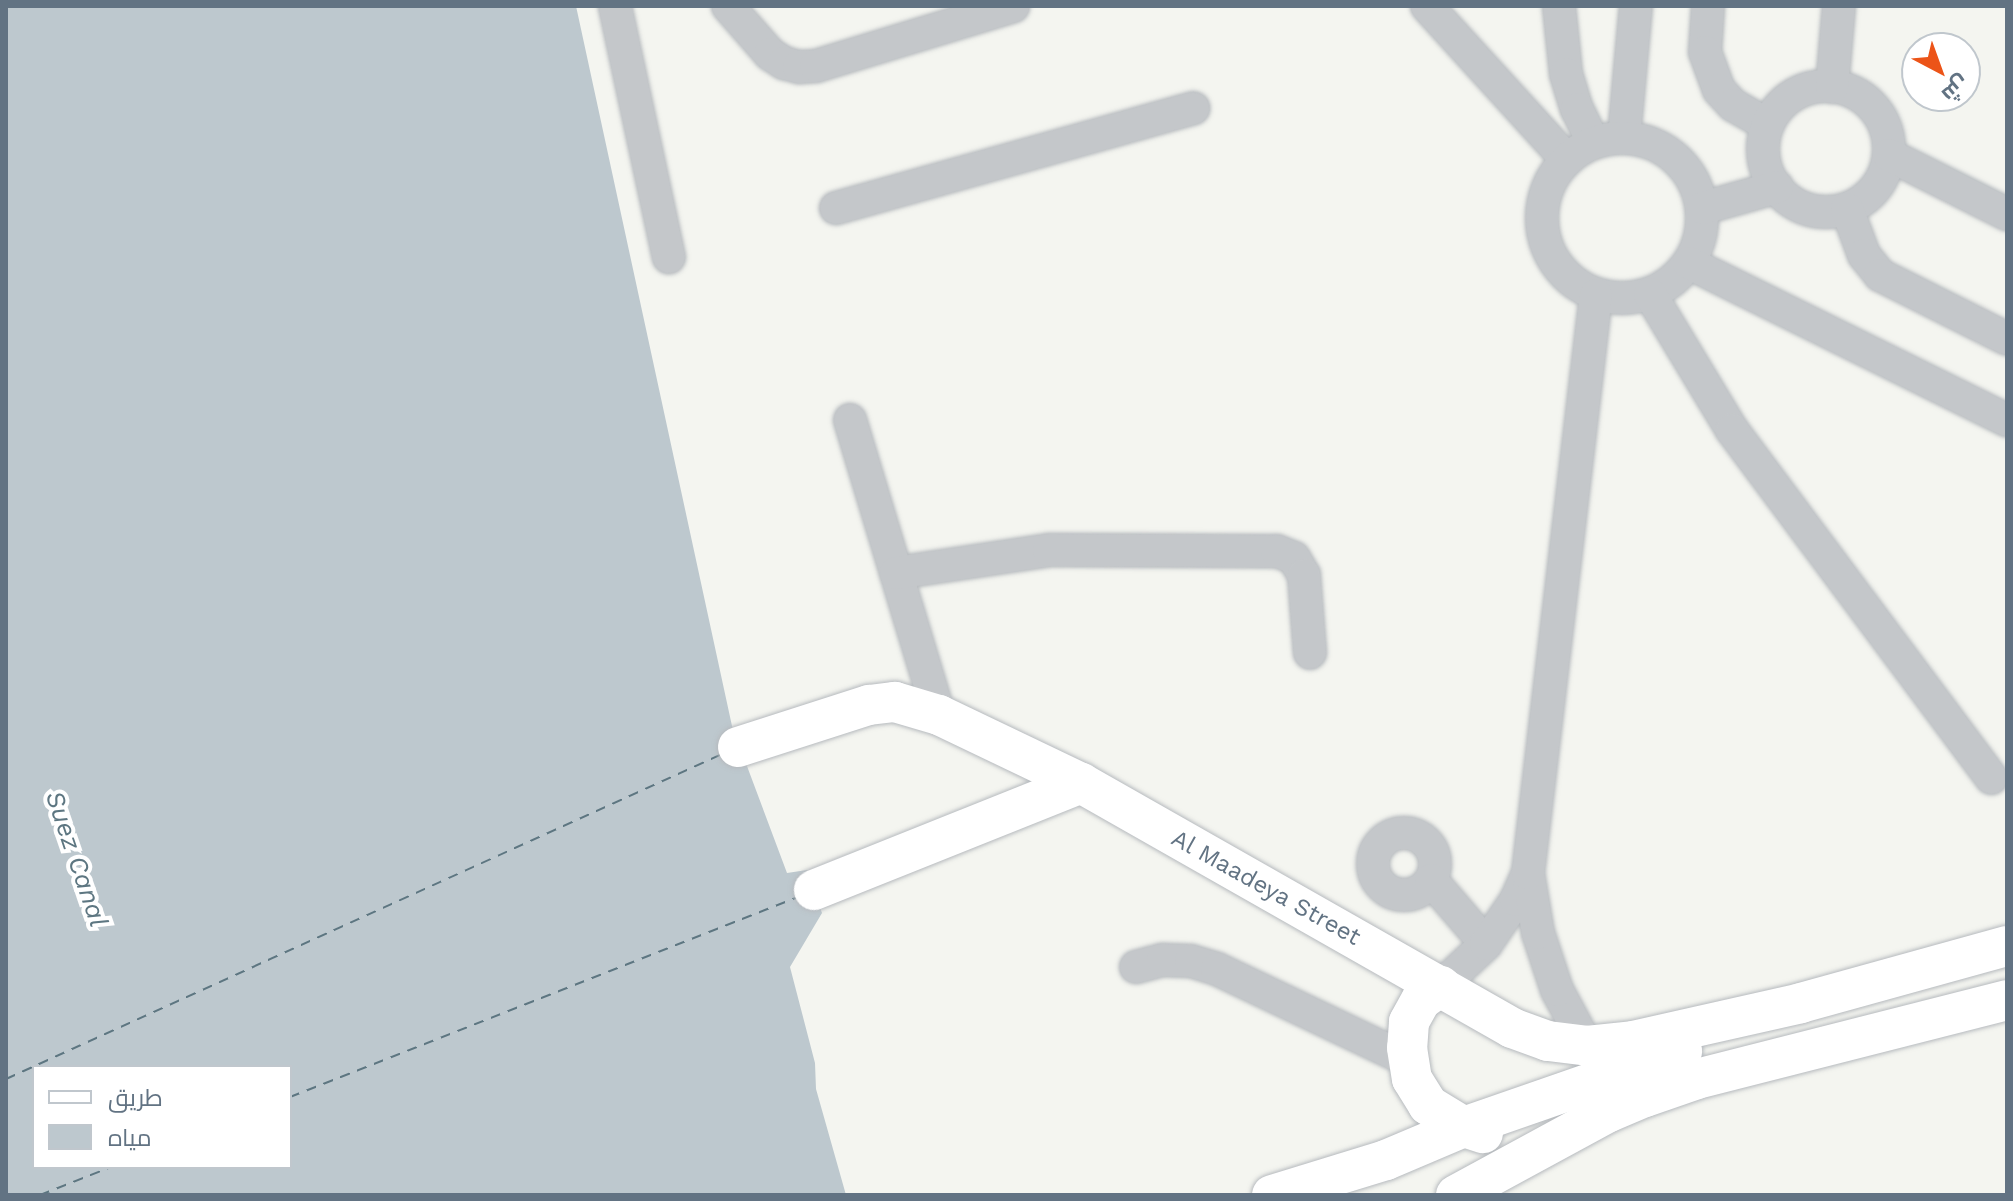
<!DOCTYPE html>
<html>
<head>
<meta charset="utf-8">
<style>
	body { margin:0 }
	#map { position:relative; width:2013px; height:1201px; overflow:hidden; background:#f4f5f0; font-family:"Work Sans",Cairo,sans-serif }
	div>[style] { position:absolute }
	.water>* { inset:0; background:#bdc8ce }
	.ferry>* { height:2px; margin-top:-1px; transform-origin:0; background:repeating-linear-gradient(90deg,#5d7681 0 10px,transparent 0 18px) }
	.roads { filter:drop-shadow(0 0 2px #b6babe) drop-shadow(0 0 2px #b6babe) }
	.minor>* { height:32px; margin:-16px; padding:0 16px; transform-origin:16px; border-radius:16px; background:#c4c7ca }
	.minor>.ring { margin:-16px; padding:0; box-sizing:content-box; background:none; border:32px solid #c4c7ca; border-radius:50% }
	.major>* { height:40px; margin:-20px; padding:0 20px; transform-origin:20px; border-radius:20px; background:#fff }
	span { translate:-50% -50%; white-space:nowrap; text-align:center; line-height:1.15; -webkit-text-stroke:8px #fff; paint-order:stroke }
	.street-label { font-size:24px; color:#627383 }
	.water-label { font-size:26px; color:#5d7681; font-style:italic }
	.frame { position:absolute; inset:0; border:8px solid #627383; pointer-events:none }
	.legend { position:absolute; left:32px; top:1065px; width:260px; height:104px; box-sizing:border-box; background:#fff; border:2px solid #c0c7cd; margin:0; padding:10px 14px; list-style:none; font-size:24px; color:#627383 }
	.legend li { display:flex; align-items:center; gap:16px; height:40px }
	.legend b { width:40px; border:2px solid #c0c7cd }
	.north { position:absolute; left:1901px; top:32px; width:80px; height:80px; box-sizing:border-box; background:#fff; border:2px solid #c0c7cd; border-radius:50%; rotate:139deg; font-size:22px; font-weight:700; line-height:32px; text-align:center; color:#627383 }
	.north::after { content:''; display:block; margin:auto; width:28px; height:36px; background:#ec5418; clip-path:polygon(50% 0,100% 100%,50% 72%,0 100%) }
</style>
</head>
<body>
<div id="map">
	<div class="water">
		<div style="clip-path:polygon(evenodd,6px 6px,576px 6px,732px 726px,787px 873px,807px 870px,822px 913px,790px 967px,815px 1063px,816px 1089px,846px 1195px,6px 1195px,6px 6px,34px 1067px,290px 1067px,290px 1167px,34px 1167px,34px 1067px)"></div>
	</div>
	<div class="ferry">
		<div style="left:6px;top:1079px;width:786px;rotate:-24.41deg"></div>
		<div style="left:290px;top:1097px;width:546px;rotate:-21.49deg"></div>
		<div style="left:40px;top:1195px;width:76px;rotate:-21.5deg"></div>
	</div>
	<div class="roads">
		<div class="minor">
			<div style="left:615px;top:6px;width:257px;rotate:77.9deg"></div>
			<div style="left:728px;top:6px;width:64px;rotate:48.8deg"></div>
			<div style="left:770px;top:54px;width:17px;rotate:33deg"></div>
			<div style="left:784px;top:63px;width:16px;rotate:15deg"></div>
			<div style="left:799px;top:67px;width:17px;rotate:-3deg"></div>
			<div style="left:816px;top:66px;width:206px;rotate:-16.9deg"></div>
			<div style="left:1427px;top:6px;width:207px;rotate:47.7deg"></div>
			<div style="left:1559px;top:6px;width:68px;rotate:84.1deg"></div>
			<div style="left:1566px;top:74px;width:37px;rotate:73deg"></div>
			<div style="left:1577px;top:109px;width:37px;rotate:64deg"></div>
			<div style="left:1708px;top:6px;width:46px;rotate:93.7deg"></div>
			<div style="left:1705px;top:52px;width:40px;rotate:69.8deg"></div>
			<div style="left:1719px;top:90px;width:21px;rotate:47deg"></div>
			<div style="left:1733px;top:105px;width:40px;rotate:29.7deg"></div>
			<div class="ring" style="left:1763px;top:86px;width:94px;height:94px"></div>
			<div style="left:1832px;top:87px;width:81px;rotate:-85.1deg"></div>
			<div style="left:1624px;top:137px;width:132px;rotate:-84.8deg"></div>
			<div class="ring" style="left:1542px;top:138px;width:128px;height:128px"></div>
			<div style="left:1889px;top:155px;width:132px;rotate:26.6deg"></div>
			<div style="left:836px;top:208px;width:371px;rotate:-15.6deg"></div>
			<div style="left:1703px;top:208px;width:77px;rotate:-15.8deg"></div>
			<div style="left:1847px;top:209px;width:49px;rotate:69.7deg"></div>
			<div style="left:1864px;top:255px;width:26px;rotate:51deg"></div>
			<div style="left:1880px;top:275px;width:142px;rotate:26.7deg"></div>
			<div style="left:1689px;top:263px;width:355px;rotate:26.3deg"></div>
			<div style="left:1650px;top:294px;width:159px;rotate:58.9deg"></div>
			<div style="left:1732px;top:430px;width:434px;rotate:53.3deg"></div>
			<div style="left:850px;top:420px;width:308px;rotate:73.2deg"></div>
			<div style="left:896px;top:573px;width:155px;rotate:-8.5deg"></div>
			<div style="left:1049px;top:550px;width:228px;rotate:0.3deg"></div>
			<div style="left:1277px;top:551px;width:18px;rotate:22deg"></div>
			<div style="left:1294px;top:558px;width:20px;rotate:60deg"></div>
			<div style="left:1304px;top:575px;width:78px;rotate:85.6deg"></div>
			<div class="ring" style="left:1373px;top:833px;width:30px;height:30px"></div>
			<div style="left:1431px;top:880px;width:84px;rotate:49.3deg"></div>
			<div style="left:1136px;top:967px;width:28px;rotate:-15deg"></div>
			<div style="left:1163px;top:960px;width:28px;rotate:2deg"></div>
			<div style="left:1191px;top:961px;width:27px;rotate:17deg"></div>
			<div style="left:1217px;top:969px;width:212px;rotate:25.5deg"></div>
			<div style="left:1441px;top:986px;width:62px;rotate:-43deg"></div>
			<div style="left:1486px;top:944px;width:53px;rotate:-55.7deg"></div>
			<div style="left:1516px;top:900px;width:30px;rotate:-66deg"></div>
			<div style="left:1587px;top:1046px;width:64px;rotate:-118.2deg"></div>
			<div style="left:1557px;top:990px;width:60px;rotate:-108.4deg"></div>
			<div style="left:1538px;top:933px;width:61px;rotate:-99.5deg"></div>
			<div style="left:1528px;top:873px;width:582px;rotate:-83.29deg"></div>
		</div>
		<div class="major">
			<div style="left:738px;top:747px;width:138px;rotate:-17.8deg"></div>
			<div style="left:869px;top:705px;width:26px;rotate:-7deg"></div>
			<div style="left:895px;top:702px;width:46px;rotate:16.5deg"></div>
			<div style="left:939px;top:715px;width:157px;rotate:25.6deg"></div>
			<div style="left:1081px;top:783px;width:496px;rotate:29.6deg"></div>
			<div style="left:1512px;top:1028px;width:38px;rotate:20deg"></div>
			<div style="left:1548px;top:1041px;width:39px;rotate:7deg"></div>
			<div style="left:1587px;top:1046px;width:46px;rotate:-6.2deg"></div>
			<div style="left:1633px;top:1041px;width:172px;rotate:-12.7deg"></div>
			<div style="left:1801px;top:1003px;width:214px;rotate:-15.5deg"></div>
			<div style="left:814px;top:890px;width:288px;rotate:-21.8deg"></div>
			<div style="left:1441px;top:986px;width:24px;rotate:145deg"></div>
			<div style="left:1421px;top:1000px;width:25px;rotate:119deg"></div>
			<div style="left:1409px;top:1022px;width:26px;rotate:94deg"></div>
			<div style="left:1407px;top:1048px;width:31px;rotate:81deg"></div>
			<div style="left:1412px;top:1079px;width:31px;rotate:58deg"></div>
			<div style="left:1428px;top:1105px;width:42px;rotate:31.4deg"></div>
			<div style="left:1464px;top:1127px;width:20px;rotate:18deg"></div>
			<div style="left:1272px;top:1195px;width:119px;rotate:-17.1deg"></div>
			<div style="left:1386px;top:1160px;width:85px;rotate:-22.9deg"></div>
			<div style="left:1464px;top:1127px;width:231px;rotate:-19.2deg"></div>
			<div style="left:1456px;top:1195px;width:174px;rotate:-28.5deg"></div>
			<div style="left:1609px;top:1112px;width:39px;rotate:-23deg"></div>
			<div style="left:1645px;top:1097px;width:55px;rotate:-19.1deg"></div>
			<div style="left:1697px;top:1079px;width:320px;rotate:-14.3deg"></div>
		</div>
	</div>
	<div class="street-label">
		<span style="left:1266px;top:888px;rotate:29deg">Al Maadeya Street</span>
	</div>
	<div class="water-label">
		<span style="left:76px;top:859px;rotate:71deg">Suez Canal</span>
	</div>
	<div class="frame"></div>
	<ul class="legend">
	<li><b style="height:10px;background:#fff"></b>طريق</li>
	<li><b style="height:22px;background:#bdc8ce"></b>مياه</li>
	</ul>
	<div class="north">ش</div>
</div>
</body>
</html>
